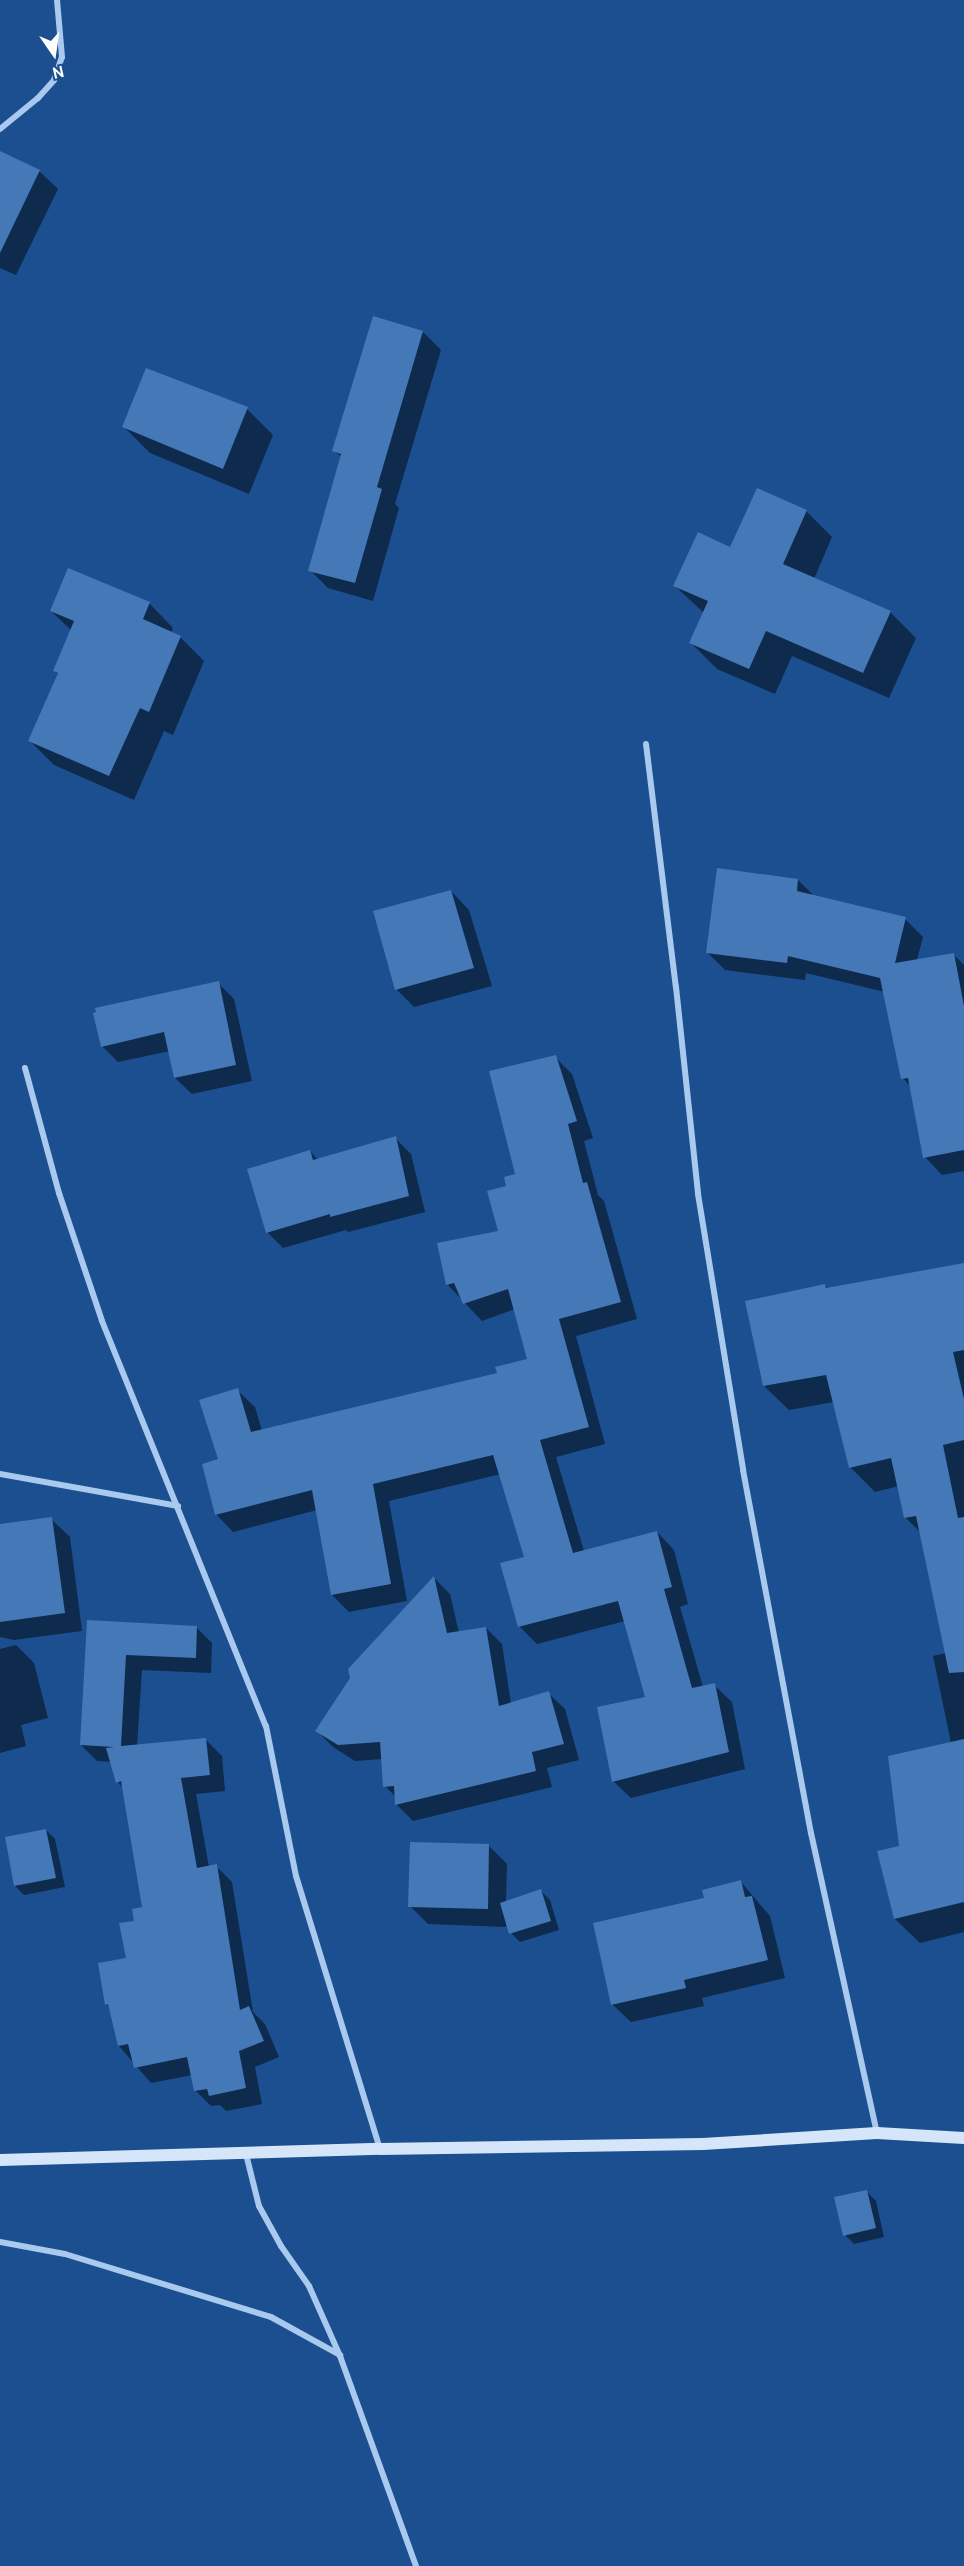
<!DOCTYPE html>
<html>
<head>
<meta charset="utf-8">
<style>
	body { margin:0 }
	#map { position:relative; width:964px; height:2566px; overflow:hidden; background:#1b4f8f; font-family:Cabin,sans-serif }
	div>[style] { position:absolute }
	.shadow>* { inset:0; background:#0007 }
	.building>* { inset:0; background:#4478b7 }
	.street>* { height:6px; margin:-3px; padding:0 3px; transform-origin:3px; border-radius:3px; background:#a9c9ee }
	.secondary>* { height:12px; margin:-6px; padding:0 6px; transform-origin:6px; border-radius:6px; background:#d6e6fa }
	span { translate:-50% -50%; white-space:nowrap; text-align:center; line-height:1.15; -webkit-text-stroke:6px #1b4f8f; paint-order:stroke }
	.north { position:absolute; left:24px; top:24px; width:60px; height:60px; -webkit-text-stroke:4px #1b4f8f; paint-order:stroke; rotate:167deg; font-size:16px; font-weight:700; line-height:24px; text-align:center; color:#fff }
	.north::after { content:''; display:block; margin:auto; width:21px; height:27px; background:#fff; clip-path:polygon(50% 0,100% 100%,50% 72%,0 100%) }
</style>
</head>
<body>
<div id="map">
	<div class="shadow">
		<div style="clip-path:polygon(7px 156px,39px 171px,58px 189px,16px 275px,0 268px,0 171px)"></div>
		<div style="clip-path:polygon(423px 332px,441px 350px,395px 504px,399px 508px,373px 601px,328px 588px,310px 570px,342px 458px,334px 450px)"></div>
		<div style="clip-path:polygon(247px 409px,273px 435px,249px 494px,150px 453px,124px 427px)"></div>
		<div style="clip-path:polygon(806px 511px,832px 537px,814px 579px,890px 612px,916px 638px,889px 698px,792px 656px,775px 694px,717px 669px,691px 643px,704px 613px,675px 586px,731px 549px)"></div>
		<div style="clip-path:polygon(149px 603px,173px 628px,171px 633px,180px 637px,204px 661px,173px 735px,164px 731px,134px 800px,54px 765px,30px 741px,59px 675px,54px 671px,72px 631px,51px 611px)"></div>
		<div style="clip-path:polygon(798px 880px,815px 897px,905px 919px,923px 937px,917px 960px,953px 954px,964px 965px,964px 1171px,942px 1175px,925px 1157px,911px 1087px,903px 1078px,885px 992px,806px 973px,805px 980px,725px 970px,707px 952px)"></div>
		<div style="clip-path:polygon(451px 891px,469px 910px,492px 986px,414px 1007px,396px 989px)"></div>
		<div style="clip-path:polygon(218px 983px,234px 999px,252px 1081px,192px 1094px,175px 1078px,170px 1051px,118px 1062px,102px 1046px)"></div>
		<div style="clip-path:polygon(555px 1057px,572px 1074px,593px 1138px,584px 1141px,598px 1195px,604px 1201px,637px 1319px,576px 1336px,605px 1444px,556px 1457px,584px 1551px,657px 1532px,674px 1550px,688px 1604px,680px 1607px,703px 1687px,714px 1685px,732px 1702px,745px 1769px,631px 1798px,613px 1781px,647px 1698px,625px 1621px,537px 1644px,519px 1626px,526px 1558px,501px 1474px,389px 1501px,407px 1601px,349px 1612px,332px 1595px,317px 1510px,233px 1532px,216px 1514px,220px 1460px,237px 1390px,255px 1407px,262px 1431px,499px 1374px,529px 1360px,515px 1309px,482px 1321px,447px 1284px,500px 1233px,508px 1187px,517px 1175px)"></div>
		<div style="clip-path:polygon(395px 1138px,411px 1154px,425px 1212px,348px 1232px,346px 1230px,283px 1248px,267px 1232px,310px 1151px,318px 1160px)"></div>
		<div style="clip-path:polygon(964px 1264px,964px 1932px,920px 1943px,895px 1919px,951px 1743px,933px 1656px,946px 1653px,921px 1533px,905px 1517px,899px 1486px,875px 1492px,850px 1467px,834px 1402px,789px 1410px,764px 1386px,825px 1285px,828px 1289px)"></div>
		<div style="clip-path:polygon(51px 1519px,70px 1537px,82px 1631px,14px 1640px,0 1637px,0 1525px)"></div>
		<div style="clip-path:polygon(434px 1578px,450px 1594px,459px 1633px,486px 1628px,502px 1644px,511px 1704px,548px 1693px,565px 1709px,579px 1760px,547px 1768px,552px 1787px,413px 1821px,397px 1805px,396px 1797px,385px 1786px,383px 1759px,355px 1761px,333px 1747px,317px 1731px)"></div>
		<div style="clip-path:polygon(88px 1627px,196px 1627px,212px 1643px,211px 1673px,142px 1670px,137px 1746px,206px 1740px,222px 1756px,225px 1791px,196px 1794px,209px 1867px,216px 1866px,232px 1882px,253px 2012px,265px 2024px,279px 2057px,255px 2067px,262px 2104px,226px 2111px,220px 2105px,211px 2106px,195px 2090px,192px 2075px,151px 2083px,119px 2046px,110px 2008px,107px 2004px,128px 1959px,135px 1922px,143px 1908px,123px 1788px,118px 1782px,112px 1762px,97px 1761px,81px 1745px)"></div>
		<div style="clip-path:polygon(16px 1645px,34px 1663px,48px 1718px,21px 1725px,26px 1746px,0 1753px,0 1649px)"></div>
		<div style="clip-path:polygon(46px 1830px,55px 1839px,65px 1887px,24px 1895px,15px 1886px)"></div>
		<div style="clip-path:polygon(489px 1846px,507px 1864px,506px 1902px,541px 1891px,550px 1900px,559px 1930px,520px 1942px,511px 1933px,506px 1919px,506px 1927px,428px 1924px,410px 1906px)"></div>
		<div style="clip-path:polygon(741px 1882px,770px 1916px,785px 1978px,702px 1998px,704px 2006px,631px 2022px,612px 2004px)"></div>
		<div style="clip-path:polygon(867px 2192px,876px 2201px,884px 2237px,854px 2244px,845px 2235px)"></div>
	</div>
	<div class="building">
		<div style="clip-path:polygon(0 151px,40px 170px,0 253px)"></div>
		<div style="clip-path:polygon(373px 316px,423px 331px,377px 487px,382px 489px,355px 583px,308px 571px,341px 454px,332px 451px)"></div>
		<div style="clip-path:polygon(146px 368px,248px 407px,223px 469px,122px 427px)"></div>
		<div style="clip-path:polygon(757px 488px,807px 510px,783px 564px,891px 611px,863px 673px,766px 631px,749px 669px,689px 643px,708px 601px,673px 586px,698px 532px,730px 547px)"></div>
		<div style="clip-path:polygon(68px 568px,150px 602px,143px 619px,181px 636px,149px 712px,140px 708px,109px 776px,28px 741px,58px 673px,53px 671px,74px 621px,50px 611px)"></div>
		<div style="clip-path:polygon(717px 868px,798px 879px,797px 891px,906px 917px,895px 963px,954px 953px,964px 1006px,964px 1150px,923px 1158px,908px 1078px,901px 1079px,880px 978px,788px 956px,787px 963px,706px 953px)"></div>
		<div style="clip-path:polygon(451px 890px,474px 968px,395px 990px,373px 911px)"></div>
		<div style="clip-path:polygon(219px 981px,236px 1065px,174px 1078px,164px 1032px,101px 1047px,93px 1013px,96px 1012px,95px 1008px)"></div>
		<div style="clip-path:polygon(556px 1055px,577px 1121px,568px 1124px,583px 1183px,587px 1182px,621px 1302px,559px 1319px,589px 1427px,540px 1440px,573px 1553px,657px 1531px,672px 1587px,664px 1589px,692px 1688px,715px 1683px,729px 1752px,612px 1782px,597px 1707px,645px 1697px,618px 1601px,518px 1627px,500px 1563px,524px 1557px,493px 1455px,373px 1484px,391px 1584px,331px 1595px,312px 1490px,215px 1515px,202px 1464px,218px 1459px,199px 1400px,238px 1388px,251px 1432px,497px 1373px,495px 1367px,527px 1359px,508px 1289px,463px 1304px,454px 1283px,446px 1285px,437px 1243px,498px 1231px,487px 1191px,506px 1186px,504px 1177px,515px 1174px,489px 1071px)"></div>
		<div style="clip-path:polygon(396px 1136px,409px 1196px,330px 1217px,330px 1214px,266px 1233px,247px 1169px,310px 1150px,313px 1160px)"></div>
		<div style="clip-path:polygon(964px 1263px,964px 1350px,953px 1352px,964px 1399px,964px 1440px,943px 1445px,958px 1518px,964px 1517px,964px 1672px,949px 1673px,916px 1516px,904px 1518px,891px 1458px,849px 1468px,826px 1375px,763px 1386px,745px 1301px,825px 1284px,826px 1288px)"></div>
		<div style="clip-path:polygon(52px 1517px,65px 1613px,0 1622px,0 1524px)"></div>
		<div style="clip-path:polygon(434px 1576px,447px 1633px,486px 1627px,499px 1706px,549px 1691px,564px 1744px,532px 1752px,536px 1771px,395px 1805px,394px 1786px,383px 1787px,380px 1742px,338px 1745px,315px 1731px,350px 1678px,348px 1669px)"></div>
		<div style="clip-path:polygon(87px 1620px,197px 1626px,196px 1658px,126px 1655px,121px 1746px,206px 1738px,210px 1775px,181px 1778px,197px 1868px,217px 1864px,240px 2010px,249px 2006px,264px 2041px,239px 2051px,246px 2088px,209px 2096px,207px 2089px,194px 2091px,187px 2057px,134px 2068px,128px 2044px,118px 2046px,108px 2004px,105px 2005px,98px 1963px,126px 1958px,119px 1923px,134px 1921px,132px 1909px,142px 1907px,121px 1781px,116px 1783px,106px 1748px,114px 1747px,80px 1745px)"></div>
		<div style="clip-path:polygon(964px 1739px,964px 1902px,894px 1919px,877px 1851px,899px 1846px,888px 1756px)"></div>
		<div style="clip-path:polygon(46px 1829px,56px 1878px,14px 1886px,5px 1837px)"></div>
		<div style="clip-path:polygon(410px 1842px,489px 1844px,488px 1909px,408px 1907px)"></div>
		<div style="clip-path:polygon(741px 1880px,745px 1897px,752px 1896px,768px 1960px,684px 1980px,686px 1988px,611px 2005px,593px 1923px,704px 1898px,702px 1890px)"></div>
		<div style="clip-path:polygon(541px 1889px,551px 1921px,509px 1934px,500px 1903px)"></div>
		<div style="clip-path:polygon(867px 2190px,876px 2228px,843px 2236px,834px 2197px)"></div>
	</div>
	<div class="street">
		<div style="left:0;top:129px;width:49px;rotate:-39.2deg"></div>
		<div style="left:38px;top:98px;width:24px;rotate:-48deg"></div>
		<div style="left:54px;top:80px;width:24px;rotate:-71deg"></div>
		<div style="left:62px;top:57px;width:57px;rotate:-95deg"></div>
		<div style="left:646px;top:744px;width:245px;rotate:83deg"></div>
		<div style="left:676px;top:987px;width:208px;rotate:83.9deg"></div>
		<div style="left:698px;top:1194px;width:280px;rotate:80.7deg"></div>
		<div style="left:743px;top:1470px;width:369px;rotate:79.4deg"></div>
		<div style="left:811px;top:1833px;width:307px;rotate:77.6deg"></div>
		<div style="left:25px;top:1068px;width:130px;rotate:74.8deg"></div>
		<div style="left:59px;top:1193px;width:135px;rotate:71.4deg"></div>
		<div style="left:102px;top:1321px;width:437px;rotate:68deg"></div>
		<div style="left:266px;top:1726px;width:153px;rotate:78.7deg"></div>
		<div style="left:296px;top:1876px;width:286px;rotate:72.9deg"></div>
		<div style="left:0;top:1474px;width:181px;rotate:10.2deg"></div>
		<div style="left:246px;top:2154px;width:54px;rotate:76deg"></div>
		<div style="left:259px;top:2206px;width:46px;rotate:61.2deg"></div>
		<div style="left:281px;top:2246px;width:49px;rotate:55deg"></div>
		<div style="left:309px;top:2286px;width:77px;rotate:66.1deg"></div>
		<div style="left:340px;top:2356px;width:223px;rotate:70.1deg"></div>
		<div style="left:0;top:2242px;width:66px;rotate:10.5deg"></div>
		<div style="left:65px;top:2254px;width:215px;rotate:17deg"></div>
		<div style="left:271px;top:2317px;width:79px;rotate:28.8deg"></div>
	</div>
	<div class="secondary">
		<div style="left:0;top:2160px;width:380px;rotate:-1.7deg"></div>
		<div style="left:380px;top:2149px;width:323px;rotate:-0.9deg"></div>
		<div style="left:703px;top:2144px;width:174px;rotate:-3.6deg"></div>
		<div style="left:877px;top:2133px;width:87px;rotate:3.3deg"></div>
	</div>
	<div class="north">N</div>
</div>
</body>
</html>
